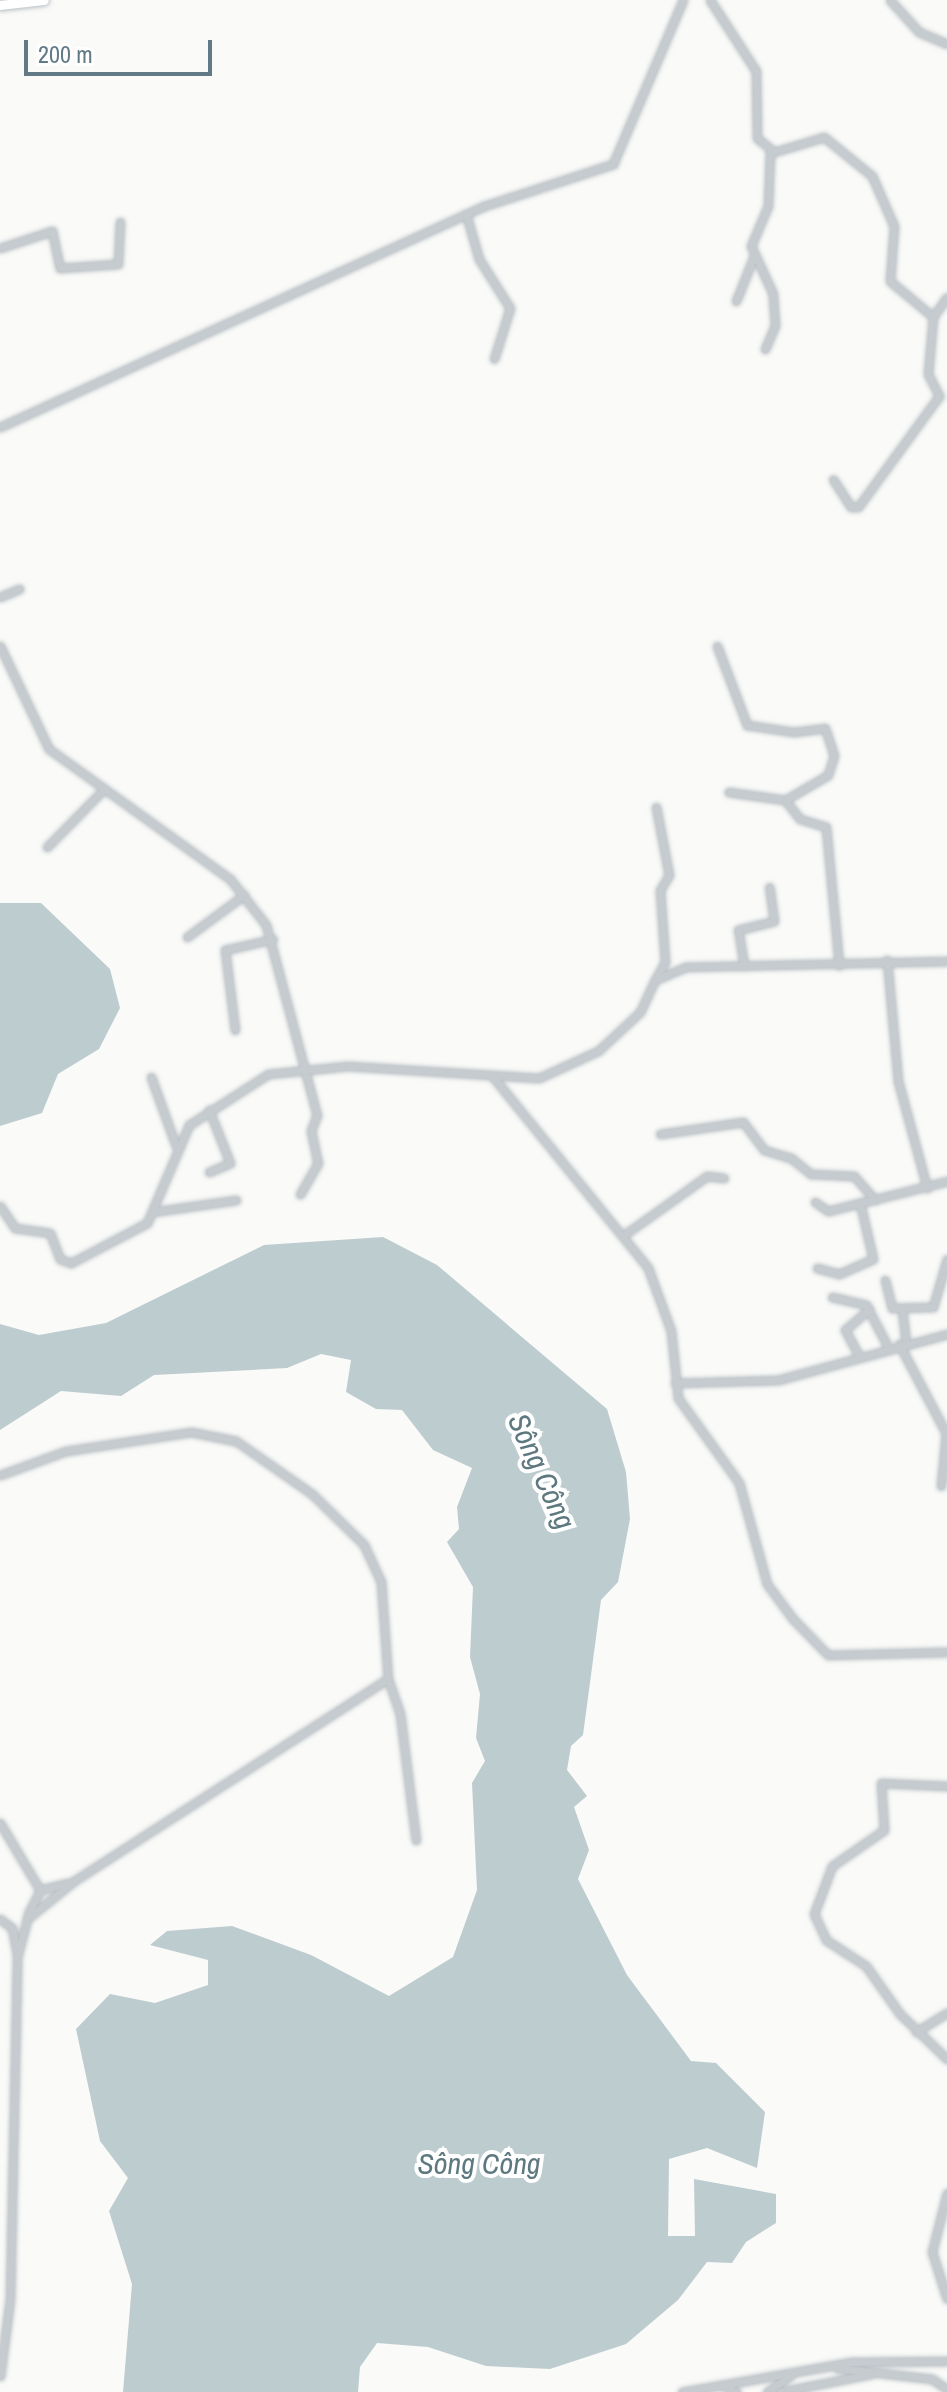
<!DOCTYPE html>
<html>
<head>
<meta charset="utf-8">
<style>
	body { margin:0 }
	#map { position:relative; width:947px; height:2392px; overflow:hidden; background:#fafaf8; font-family:"Archivo Narrow",sans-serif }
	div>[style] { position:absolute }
	.water>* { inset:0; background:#bdcccf }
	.roads { filter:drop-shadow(0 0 2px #b9c0c5) drop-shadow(0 0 2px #b9c0c5) }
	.street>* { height:7px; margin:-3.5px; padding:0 3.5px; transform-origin:3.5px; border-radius:3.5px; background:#c5cbce }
	.secondary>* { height:9px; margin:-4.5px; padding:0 4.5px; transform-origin:4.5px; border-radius:4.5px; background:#fff }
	span { translate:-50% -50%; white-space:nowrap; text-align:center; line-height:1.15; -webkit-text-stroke:8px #fff; paint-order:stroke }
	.water-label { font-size:30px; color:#5d787e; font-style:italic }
	.scale { position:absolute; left:24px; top:40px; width:188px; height:36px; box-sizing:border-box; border:4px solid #627986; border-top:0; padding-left:10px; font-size:24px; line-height:28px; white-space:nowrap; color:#627986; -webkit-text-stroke:6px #fff; paint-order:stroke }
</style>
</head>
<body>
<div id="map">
	<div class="water">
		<div style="clip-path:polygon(0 903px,41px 903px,110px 969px,120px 1008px,99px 1049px,58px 1074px,42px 1113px,0 1126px)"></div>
		<div style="clip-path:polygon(383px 1237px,437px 1265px,607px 1409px,626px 1472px,630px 1519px,618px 1582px,601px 1600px,583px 1735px,571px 1746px,567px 1770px,587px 1796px,574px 1807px,589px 1850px,578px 1879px,627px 1975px,691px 2061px,716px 2063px,765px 2112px,757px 2168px,707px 2148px,669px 2159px,668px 2236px,695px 2236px,694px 2179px,776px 2194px,776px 2223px,746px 2242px,732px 2263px,707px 2262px,678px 2300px,626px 2344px,550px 2369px,486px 2366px,428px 2347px,377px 2343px,360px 2367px,358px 2392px,123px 2392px,132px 2284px,109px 2211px,128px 2178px,100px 2141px,76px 2029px,110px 1994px,155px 2003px,208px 1985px,208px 1960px,150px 1945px,167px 1931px,232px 1926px,311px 1955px,389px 1996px,453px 1957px,477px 1890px,472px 1783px,485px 1761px,476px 1738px,480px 1694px,470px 1657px,473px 1587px,447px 1542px,459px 1529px,457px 1507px,472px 1468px,433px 1450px,402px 1410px,376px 1409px,346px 1392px,351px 1360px,321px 1354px,287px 1368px,154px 1375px,121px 1396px,61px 1391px,0 1430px,0 1324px,39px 1335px,106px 1323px,264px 1245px)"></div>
	</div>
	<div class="roads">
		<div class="street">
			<div style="left:710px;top:0;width:85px;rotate:57.1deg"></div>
			<div style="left:756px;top:71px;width:67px;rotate:89.1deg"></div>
			<div style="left:757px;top:138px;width:22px;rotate:39deg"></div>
			<div style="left:774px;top:152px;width:52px;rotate:-16.7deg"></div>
			<div style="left:824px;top:137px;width:62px;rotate:39.1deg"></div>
			<div style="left:872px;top:176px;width:55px;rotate:66.3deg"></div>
			<div style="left:894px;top:226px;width:55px;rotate:94.2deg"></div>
			<div style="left:890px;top:281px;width:56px;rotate:39.9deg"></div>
			<div style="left:933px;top:317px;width:57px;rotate:95deg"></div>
			<div style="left:928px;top:374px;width:25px;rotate:63deg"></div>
			<div style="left:939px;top:396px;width:137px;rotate:126.1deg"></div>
			<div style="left:858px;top:507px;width:7px;rotate:180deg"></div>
			<div style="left:851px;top:507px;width:33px;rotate:-123deg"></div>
			<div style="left:890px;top:0;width:43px;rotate:47.8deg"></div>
			<div style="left:919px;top:32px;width:30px;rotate:23deg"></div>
			<div style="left:466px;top:214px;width:47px;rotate:73.9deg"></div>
			<div style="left:479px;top:259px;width:58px;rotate:57.7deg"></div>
			<div style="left:510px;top:308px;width:53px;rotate:107.4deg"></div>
			<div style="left:0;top:248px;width:55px;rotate:-18.1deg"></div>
			<div style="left:52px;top:231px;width:38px;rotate:78deg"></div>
			<div style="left:60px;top:268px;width:58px;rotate:-3.9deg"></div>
			<div style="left:118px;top:264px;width:42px;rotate:-87.3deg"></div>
			<div style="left:736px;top:301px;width:48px;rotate:-68.2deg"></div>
			<div style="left:933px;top:317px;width:24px;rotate:-55deg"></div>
			<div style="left:765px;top:349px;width:26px;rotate:-67deg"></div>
			<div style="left:775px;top:325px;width:31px;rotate:-94deg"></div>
			<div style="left:773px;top:294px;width:53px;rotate:-114.6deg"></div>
			<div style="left:751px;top:246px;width:43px;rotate:-67deg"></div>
			<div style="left:768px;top:206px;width:55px;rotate:-87.9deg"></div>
			<div style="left:0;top:427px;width:532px;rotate:-24.54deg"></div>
			<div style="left:484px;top:206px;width:136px;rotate:-18deg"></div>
			<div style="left:613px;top:164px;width:178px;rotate:-66.9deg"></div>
			<div style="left:0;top:597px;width:21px;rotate:-23deg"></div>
			<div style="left:0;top:646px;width:114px;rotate:64.6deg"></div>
			<div style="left:49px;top:749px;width:223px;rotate:35.7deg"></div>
			<div style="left:230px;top:879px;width:58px;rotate:52deg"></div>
			<div style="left:266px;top:925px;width:197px;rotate:75deg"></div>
			<div style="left:317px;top:1115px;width:17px;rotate:111deg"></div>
			<div style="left:311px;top:1131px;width:33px;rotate:78deg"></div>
			<div style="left:318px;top:1163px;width:36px;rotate:120deg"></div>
			<div style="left:717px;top:646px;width:85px;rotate:69.2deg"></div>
			<div style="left:747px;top:725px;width:48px;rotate:8.5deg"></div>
			<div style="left:794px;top:732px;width:31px;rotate:-7deg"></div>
			<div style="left:825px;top:728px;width:29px;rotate:72deg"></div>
			<div style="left:834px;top:756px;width:20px;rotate:108deg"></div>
			<div style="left:828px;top:775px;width:50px;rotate:149.8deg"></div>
			<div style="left:785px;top:800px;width:57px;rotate:-171.9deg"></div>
			<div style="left:785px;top:800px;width:24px;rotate:52deg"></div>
			<div style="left:800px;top:819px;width:27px;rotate:17deg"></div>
			<div style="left:826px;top:827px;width:139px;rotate:84.6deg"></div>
			<div style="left:47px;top:847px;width:77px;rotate:-45.5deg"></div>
			<div style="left:187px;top:937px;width:71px;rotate:-36.4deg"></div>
			<div style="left:887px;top:960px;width:121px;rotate:84.8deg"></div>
			<div style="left:898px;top:1081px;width:111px;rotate:74.8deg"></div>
			<div style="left:744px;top:966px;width:36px;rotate:-99deg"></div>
			<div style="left:738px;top:930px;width:37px;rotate:-14deg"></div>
			<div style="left:774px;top:921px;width:34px;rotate:-98deg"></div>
			<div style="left:655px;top:980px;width:21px;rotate:-61deg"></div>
			<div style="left:665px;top:962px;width:72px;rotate:-94deg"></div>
			<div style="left:660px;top:890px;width:17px;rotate:-59deg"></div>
			<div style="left:669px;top:875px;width:69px;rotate:-100.8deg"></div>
			<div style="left:235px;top:1030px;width:81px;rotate:-97.1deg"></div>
			<div style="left:225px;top:950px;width:49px;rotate:-12.9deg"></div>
			<div style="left:151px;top:1077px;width:73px;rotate:70.1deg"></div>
			<div style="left:493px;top:1077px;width:246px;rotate:50.9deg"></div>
			<div style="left:648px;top:1268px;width:67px;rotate:69.9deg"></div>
			<div style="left:671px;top:1331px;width:67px;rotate:84deg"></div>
			<div style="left:678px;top:1398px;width:105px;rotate:54.3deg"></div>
			<div style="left:739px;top:1483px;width:105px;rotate:74.5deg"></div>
			<div style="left:767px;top:1584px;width:44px;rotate:53.4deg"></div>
			<div style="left:793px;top:1619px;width:50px;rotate:45.8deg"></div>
			<div style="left:828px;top:1655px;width:119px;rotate:-1.4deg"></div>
			<div style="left:660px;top:1134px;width:84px;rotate:-8.2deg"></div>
			<div style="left:743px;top:1122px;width:35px;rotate:53deg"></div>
			<div style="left:764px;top:1150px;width:28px;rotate:17deg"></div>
			<div style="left:791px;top:1158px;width:26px;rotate:39deg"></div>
			<div style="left:811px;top:1174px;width:43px;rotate:2.7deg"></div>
			<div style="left:854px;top:1176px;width:32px;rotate:49deg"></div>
			<div style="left:209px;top:1172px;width:23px;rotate:-23deg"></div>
			<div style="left:230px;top:1163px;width:57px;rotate:-111.6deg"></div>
			<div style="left:815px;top:1202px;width:16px;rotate:35deg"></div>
			<div style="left:828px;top:1211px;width:123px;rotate:-14.1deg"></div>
			<div style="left:0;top:1206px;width:27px;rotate:56deg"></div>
			<div style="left:15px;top:1228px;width:35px;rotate:8deg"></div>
			<div style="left:50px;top:1233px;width:28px;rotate:69deg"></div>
			<div style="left:60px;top:1259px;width:12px;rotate:20deg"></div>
			<div style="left:71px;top:1263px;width:86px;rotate:-27.8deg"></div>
			<div style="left:147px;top:1223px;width:107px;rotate:-66.8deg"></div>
			<div style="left:189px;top:1125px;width:94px;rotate:-32.8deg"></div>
			<div style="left:268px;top:1074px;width:80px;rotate:-5.7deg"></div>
			<div style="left:348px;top:1066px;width:191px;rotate:3.6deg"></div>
			<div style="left:539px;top:1078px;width:65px;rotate:-24.6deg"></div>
			<div style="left:598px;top:1051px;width:57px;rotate:-42.9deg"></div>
			<div style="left:640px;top:1012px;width:35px;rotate:-65deg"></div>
			<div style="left:655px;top:980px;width:34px;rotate:-23deg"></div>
			<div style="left:686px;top:967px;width:261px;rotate:-1.3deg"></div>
			<div style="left:152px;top:1212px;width:85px;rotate:-8.1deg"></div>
			<div style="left:624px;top:1235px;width:102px;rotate:-35.4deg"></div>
			<div style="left:707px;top:1176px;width:17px;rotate:7deg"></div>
			<div style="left:817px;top:1268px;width:23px;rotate:15deg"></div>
			<div style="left:839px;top:1274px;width:37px;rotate:-24deg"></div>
			<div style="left:873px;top:1259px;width:57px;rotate:-103.1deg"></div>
			<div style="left:885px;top:1280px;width:29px;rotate:76deg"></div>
			<div style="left:892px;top:1308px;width:41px;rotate:-1.4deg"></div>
			<div style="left:933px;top:1307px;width:50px;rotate:-73.7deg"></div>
			<div style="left:832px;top:1297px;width:35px;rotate:13deg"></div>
			<div style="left:866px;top:1305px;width:47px;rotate:62.4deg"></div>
			<div style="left:902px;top:1310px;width:32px;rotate:83deg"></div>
			<div style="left:899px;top:1344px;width:101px;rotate:62.2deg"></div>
			<div style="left:946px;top:1433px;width:53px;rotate:95.4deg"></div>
			<div style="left:859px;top:1356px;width:30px;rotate:-118deg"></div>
			<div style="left:845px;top:1330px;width:32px;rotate:-41deg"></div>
			<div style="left:675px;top:1383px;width:103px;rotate:-1.7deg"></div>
			<div style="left:778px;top:1380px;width:175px;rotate:-15.2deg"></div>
			<div style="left:0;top:1475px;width:70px;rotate:-20deg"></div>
			<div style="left:66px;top:1451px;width:126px;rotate:-8.6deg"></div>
			<div style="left:191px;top:1432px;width:46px;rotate:11.3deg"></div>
			<div style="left:236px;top:1441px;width:93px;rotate:34.9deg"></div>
			<div style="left:312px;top:1494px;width:73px;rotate:44.4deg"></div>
			<div style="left:364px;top:1545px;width:41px;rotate:65.3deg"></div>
			<div style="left:381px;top:1582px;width:97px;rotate:85.9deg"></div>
			<div style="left:388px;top:1679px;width:37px;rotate:71deg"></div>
			<div style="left:400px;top:1714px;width:127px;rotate:82.8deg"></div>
			<div style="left:947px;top:1786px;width:66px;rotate:-177.4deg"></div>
			<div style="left:881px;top:1783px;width:47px;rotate:86.3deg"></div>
			<div style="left:884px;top:1830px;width:63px;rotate:145.3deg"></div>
			<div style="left:832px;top:1866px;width:51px;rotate:110.6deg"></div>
			<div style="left:814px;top:1914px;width:29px;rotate:65deg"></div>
			<div style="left:826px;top:1940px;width:48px;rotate:33deg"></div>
			<div style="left:866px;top:1966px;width:59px;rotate:54.7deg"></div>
			<div style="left:900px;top:2014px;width:65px;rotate:43.8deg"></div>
			<div style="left:0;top:1823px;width:78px;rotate:59.2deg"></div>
			<div style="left:28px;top:1914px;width:27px;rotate:-63deg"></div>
			<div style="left:40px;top:1890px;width:29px;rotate:-14deg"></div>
			<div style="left:0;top:1919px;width:15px;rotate:37deg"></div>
			<div style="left:12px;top:1928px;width:26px;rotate:79deg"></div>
			<div style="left:916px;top:2032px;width:36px;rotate:-32deg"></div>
			<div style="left:947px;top:2193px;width:61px;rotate:104.3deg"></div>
			<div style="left:932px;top:2252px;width:49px;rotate:72.3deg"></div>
			<div style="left:837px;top:2368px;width:96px;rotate:6.6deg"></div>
			<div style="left:932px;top:2379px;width:18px;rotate:34deg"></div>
			<div style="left:0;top:2376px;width:78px;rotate:-82.6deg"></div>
			<div style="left:10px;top:2299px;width:342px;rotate:-88.8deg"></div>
			<div style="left:17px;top:1957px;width:39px;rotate:-75deg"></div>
			<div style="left:27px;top:1919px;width:60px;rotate:-39deg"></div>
			<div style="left:74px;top:1881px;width:373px;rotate:-32.8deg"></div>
			<div style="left:721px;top:2385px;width:17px;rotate:25deg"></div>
			<div style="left:682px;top:2392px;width:174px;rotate:-10deg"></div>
			<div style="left:853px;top:2362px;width:94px;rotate:-0.6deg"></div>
			<div style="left:767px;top:2392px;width:29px;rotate:-35deg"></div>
			<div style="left:780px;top:2392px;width:93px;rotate:-11.2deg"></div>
		</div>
		<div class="secondary">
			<div style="left:0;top:5px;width:44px;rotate:-6.5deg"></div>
		</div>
	</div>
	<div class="water-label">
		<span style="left:542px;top:1471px;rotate:66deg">Sông Công</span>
		<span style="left:479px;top:2163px">Sông Công</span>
	</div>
	<div class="scale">200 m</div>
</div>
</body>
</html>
